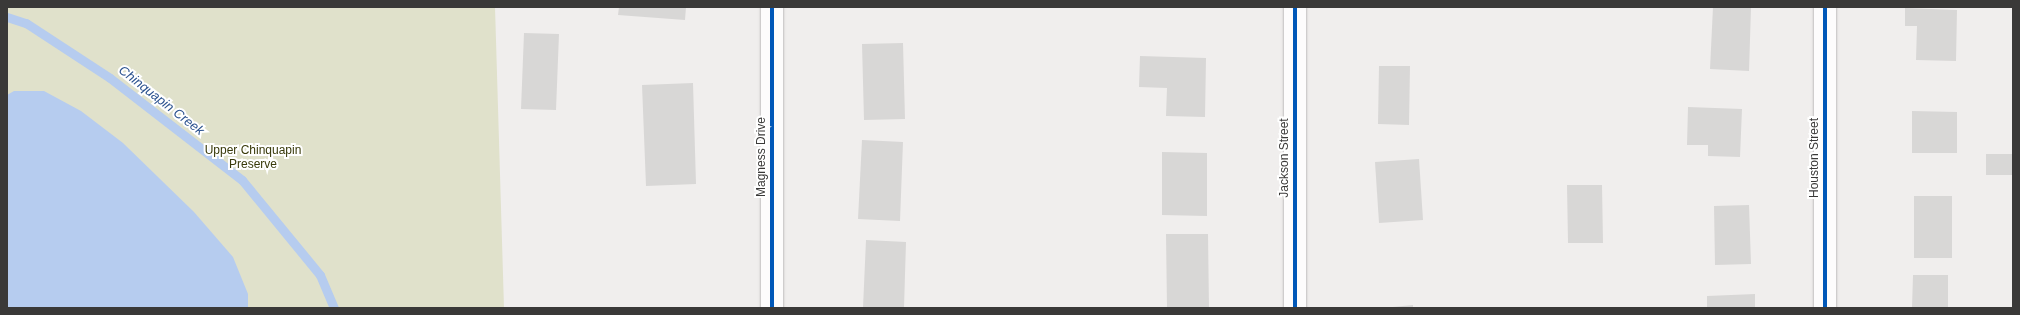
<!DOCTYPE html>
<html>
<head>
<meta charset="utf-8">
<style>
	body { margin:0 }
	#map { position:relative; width:2020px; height:315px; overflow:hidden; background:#f0eeed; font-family:Helvetica,sans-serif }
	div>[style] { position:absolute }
	.green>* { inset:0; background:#e0e1cb }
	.water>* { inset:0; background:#b6ccef }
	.stream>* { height:9px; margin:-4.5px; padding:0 4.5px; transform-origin:4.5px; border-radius:4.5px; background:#b6ccef }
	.building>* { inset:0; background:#d8d7d6 }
	.roads { filter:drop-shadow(0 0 1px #bcbbba) drop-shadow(0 0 1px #bcbbba) }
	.minor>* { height:22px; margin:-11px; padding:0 11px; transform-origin:11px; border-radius:11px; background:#fdfcfc }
	.cycleway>* { height:4px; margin:-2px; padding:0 2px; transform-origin:2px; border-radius:2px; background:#0057b8 }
	span { translate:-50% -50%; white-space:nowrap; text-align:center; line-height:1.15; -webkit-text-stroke:4px #fff; paint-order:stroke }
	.park-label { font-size:12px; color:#393a0a }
	.street-label { font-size:12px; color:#3a3938 }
	.water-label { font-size:13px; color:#2b528f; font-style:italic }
	.frame { position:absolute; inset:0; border:8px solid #3a3938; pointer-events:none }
</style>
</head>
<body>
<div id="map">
	<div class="green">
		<div style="clip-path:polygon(7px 7px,495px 7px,504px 308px,7px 308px)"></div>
	</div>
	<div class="water">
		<div style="clip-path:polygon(14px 91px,44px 91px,81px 111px,123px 143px,194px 212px,233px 257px,248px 294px,248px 308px,7px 308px,7px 95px)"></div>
	</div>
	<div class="stream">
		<div style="left:7px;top:17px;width:20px;rotate:18deg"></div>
		<div style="left:26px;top:23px;width:100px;rotate:33.2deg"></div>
		<div style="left:110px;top:78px;width:167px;rotate:37.7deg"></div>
		<div style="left:242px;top:180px;width:123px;rotate:50.6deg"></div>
		<div style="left:320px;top:275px;width:36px;rotate:67deg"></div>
	</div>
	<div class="building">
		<div style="clip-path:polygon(619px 7px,686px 7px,685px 20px,618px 15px)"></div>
		<div style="clip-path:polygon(1713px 7px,1751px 8px,1749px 71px,1710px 69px)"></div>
		<div style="clip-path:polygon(1905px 8px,1957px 10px,1956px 61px,1916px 60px,1917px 26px,1905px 26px)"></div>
		<div style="clip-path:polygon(524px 33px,559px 34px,556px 110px,521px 109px)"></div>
		<div style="clip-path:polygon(903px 43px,905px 119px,864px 120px,862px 44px)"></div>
		<div style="clip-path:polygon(1140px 56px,1206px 58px,1205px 117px,1166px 116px,1167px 88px,1139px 87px)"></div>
		<div style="clip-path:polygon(1379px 66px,1410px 66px,1409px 125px,1378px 124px)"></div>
		<div style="clip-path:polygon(693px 83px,696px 184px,646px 186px,642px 85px)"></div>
		<div style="clip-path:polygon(1688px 107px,1742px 109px,1740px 157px,1708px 156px,1708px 145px,1687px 145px)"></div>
		<div style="clip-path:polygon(1912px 111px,1957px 112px,1957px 153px,1912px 153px)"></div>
		<div style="clip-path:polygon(862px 140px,903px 142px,900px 221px,858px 219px)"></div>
		<div style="clip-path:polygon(1162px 152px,1207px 153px,1207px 216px,1162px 215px)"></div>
		<div style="clip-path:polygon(1986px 154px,2013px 154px,2013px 175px,1986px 175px)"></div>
		<div style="clip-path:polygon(1419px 159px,1423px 220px,1379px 223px,1375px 162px)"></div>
		<div style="clip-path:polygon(1567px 185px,1602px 185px,1603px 243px,1568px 243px)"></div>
		<div style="clip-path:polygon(1914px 196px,1952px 196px,1952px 258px,1914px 258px)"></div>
		<div style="clip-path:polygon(1749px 205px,1751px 264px,1715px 265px,1714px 206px)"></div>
		<div style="clip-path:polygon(1166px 234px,1208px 234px,1209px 308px,1167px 308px)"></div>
		<div style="clip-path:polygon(866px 240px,906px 242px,904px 308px,863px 308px)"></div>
		<div style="clip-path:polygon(1913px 275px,1948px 275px,1948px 308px,1912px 308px)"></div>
		<div style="clip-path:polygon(1755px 294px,1755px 308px,1707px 308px,1707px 296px)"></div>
		<div style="clip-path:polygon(1413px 305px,1413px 308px,1393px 308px,1393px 307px)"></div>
	</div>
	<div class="roads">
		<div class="minor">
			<div style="left:1295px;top:7px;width:301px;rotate:90deg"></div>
			<div style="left:1825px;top:7px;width:301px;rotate:90deg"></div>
			<div style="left:772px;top:308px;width:301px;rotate:-90deg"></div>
		</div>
	</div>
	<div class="cycleway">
		<div style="left:1295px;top:7px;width:301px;rotate:90deg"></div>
		<div style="left:1825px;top:7px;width:301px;rotate:90deg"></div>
		<div style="left:772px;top:308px;width:301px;rotate:-90deg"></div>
	</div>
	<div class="park-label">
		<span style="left:253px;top:158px">Upper Chinquapin<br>Preserve</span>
	</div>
	<div class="street-label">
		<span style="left:762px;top:157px;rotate:-90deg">Magness Drive</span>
		<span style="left:1285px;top:158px;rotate:-90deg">Jackson Street</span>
		<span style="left:1815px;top:158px;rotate:-90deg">Houston Street</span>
	</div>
	<div class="water-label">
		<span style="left:161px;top:101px;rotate:38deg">Chinquapin Creek</span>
	</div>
	<div class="frame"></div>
</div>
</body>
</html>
